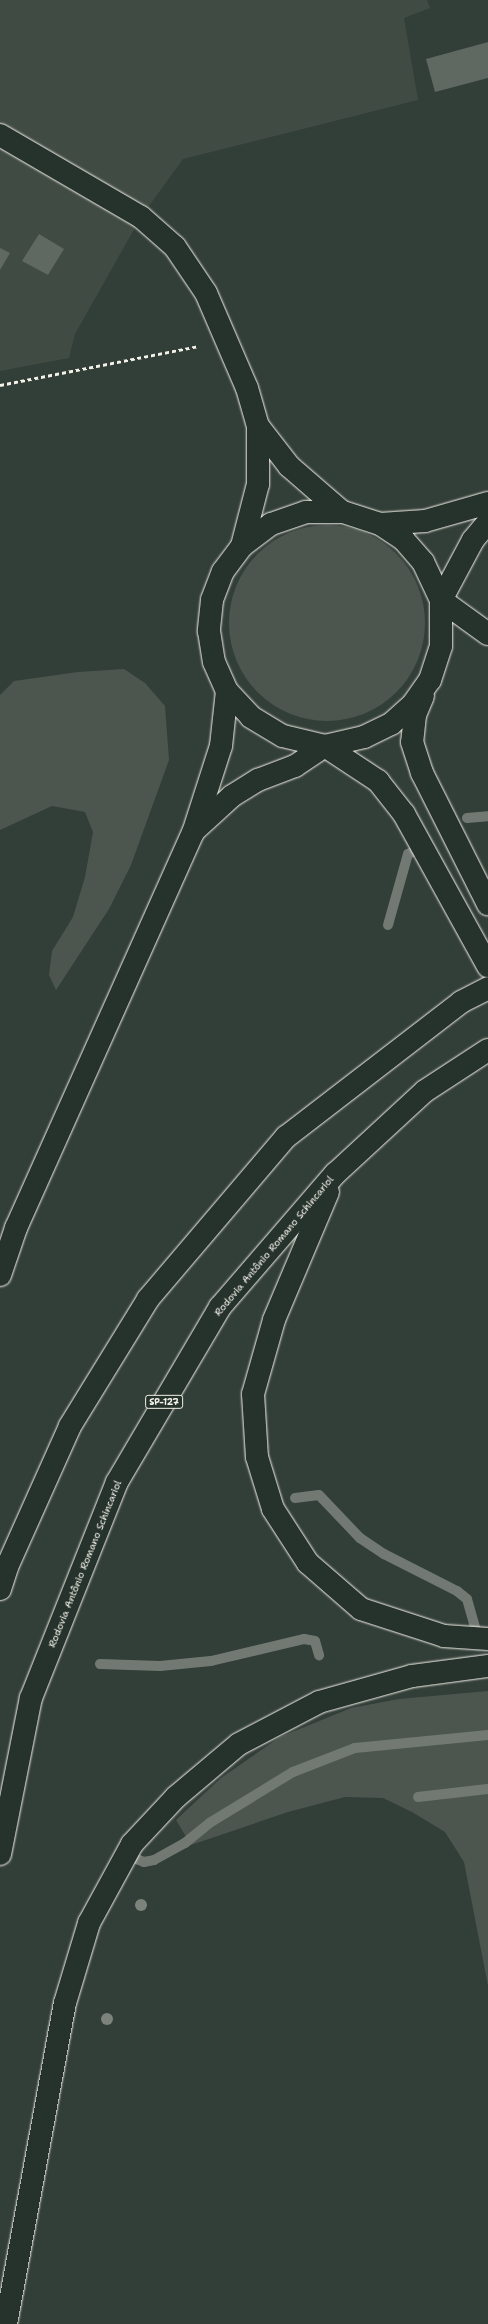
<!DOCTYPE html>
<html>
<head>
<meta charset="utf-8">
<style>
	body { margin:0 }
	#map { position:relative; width:488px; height:2324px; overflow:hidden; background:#323e38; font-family:"Shantell Sans",sans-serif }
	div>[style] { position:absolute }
	.built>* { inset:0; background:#404b44 }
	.green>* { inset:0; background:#4c564f }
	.round { border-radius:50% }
	.stream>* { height:10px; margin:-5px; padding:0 5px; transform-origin:5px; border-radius:5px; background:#727972 }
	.building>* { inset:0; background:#5f6861 }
	.path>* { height:2.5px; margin-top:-1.25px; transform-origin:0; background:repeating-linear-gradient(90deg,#f4f1e8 0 4px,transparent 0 7px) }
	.roads { filter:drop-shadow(0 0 1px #f4f1e8) drop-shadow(0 0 1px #f4f1e8) }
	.minor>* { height:22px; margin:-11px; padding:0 11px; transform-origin:11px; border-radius:11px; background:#26332d }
	.highway>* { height:22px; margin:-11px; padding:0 11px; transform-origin:11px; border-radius:11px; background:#26332d }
	.trees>* { width:12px; height:12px; margin:-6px; border-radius:50%; background:#7c837b }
	span { translate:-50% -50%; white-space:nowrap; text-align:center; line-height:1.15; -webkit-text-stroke:3.5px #26332d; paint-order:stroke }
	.shield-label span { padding:1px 3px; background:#26332d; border:1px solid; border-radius:3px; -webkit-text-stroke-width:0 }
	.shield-label { font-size:9px; color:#f4f1e8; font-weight:700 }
	.street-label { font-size:10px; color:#f4f1e8 }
</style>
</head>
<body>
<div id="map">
	<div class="built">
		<div style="clip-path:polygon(0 0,427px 0,430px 8px,404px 18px,418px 100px,183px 159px,141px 217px,75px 334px,69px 358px,0 371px)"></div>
	</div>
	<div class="green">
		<div class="round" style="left:229px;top:525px;width:196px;height:196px"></div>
		<div style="clip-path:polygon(124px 669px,145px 683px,165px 706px,169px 760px,131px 865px,109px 909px,56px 990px,49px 975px,52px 951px,73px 917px,85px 877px,93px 832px,85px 812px,52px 806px,0 830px,0 695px,14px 681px,78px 672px)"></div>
		<div style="clip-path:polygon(488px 1691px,488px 1986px,464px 1862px,445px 1832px,412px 1812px,383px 1798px,345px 1797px,288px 1812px,191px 1845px,176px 1820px,221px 1778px,280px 1737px,351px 1708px,399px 1699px)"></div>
	</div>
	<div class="stream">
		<div style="left:467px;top:818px;width:21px;rotate:-5deg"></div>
		<div style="left:388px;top:925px;width:74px;rotate:-74.3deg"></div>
		<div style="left:408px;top:854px;width:10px;rotate:-24deg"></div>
		<div style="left:295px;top:1498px;width:24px;rotate:-7deg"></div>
		<div style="left:319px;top:1495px;width:59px;rotate:46.4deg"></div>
		<div style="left:360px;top:1538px;width:29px;rotate:34deg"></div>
		<div style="left:384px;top:1554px;width:82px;rotate:26.9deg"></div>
		<div style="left:457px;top:1591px;width:13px;rotate:39deg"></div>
		<div style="left:467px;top:1599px;width:41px;rotate:74.2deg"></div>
		<div style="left:100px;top:1664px;width:60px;rotate:1.9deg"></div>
		<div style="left:160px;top:1666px;width:51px;rotate:-5.6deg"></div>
		<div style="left:211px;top:1661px;width:96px;rotate:-13.3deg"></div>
		<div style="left:304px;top:1639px;width:11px;rotate:10deg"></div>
		<div style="left:315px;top:1641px;width:15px;rotate:74deg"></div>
		<div style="left:418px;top:1797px;width:70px;rotate:-6.5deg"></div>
		<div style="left:126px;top:1855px;width:19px;rotate:21deg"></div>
		<div style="left:144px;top:1862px;width:10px;rotate:-11deg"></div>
		<div style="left:154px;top:1860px;width:35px;rotate:-29deg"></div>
		<div style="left:185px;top:1843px;width:33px;rotate:-39deg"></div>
		<div style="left:211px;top:1822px;width:96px;rotate:-31.4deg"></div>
		<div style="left:293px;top:1772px;width:66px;rotate:-21.2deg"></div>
		<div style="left:355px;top:1748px;width:134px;rotate:-5.6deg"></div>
	</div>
	<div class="building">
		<div style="clip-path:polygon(488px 42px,488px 78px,435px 92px,426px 59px)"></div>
		<div style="clip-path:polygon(39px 234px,64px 249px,48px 275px,22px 261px)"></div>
		<div style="clip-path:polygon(0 248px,10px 253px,0 270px)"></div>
	</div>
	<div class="path">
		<div style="left:0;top:385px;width:202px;rotate:-11.1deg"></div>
	</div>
	<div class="roads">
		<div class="minor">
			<div style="left:0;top:135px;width:163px;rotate:30.2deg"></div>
			<div style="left:141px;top:217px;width:45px;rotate:41.4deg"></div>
			<div style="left:175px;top:247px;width:55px;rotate:56deg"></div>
			<div style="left:206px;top:293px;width:103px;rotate:66.7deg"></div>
			<div style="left:247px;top:388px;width:40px;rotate:74deg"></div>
			<div style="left:258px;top:426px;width:58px;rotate:90deg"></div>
			<div style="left:258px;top:484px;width:64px;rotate:104.5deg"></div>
			<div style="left:258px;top:426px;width:51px;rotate:52.2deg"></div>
			<div style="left:289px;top:466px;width:70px;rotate:41deg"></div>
			<div style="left:380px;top:524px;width:45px;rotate:-3.8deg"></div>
			<div style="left:425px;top:521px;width:66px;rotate:-15.9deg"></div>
			<div style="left:441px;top:600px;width:42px;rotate:-115.3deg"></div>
			<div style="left:423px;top:562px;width:29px;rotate:-131deg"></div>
			<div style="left:404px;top:540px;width:29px;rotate:-146deg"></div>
			<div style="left:380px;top:524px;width:40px;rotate:-162deg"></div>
			<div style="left:342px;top:512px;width:36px;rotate:180deg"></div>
			<div style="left:306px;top:512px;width:37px;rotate:161deg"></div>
			<div style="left:271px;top:524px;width:36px;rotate:143deg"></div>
			<div style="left:242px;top:546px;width:31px;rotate:127deg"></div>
			<div style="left:223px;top:571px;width:31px;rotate:111deg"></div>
			<div style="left:212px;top:600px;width:31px;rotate:96deg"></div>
			<div style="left:209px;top:631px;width:31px;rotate:81deg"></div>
			<div style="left:214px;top:662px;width:32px;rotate:66deg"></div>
			<div style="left:227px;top:691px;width:35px;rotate:47deg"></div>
			<div style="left:251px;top:717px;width:37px;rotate:31deg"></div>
			<div style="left:283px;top:736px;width:43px;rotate:13.4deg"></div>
			<div style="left:325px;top:746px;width:40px;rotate:-13deg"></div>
			<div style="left:364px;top:737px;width:30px;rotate:-26deg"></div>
			<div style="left:391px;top:724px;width:30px;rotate:-42deg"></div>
			<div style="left:413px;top:704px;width:29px;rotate:-55deg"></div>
			<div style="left:430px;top:680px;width:36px;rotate:-72deg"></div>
			<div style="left:441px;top:646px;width:46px;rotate:-90deg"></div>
			<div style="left:441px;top:600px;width:68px;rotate:-61.9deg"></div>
			<div style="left:473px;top:540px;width:23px;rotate:-50deg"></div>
			<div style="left:423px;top:696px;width:21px;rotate:113deg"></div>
			<div style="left:415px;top:715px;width:27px;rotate:96deg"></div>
			<div style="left:412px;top:742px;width:33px;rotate:72deg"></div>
			<div style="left:422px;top:773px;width:147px;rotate:63.3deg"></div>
			<div style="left:196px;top:829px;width:49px;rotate:-42.5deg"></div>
			<div style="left:232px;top:796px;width:31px;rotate:-32deg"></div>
			<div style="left:258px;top:780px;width:40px;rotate:-21deg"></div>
			<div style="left:295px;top:766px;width:36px;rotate:-34deg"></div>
			<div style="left:0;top:1275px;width:50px;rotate:-71.2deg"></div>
			<div style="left:16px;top:1228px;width:433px;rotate:-65.9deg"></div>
			<div style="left:193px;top:833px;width:91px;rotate:-72.2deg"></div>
			<div style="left:221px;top:746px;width:55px;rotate:-83.8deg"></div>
			<div style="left:6px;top:2324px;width:326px;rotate:-79.6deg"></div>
			<div style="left:65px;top:2003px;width:84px;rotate:-73.3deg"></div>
			<div style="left:89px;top:1923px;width:90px;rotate:-61.4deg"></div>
			<div style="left:132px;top:1844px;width:64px;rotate:-46.9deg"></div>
			<div style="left:176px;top:1797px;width:82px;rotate:-40.1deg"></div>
			<div style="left:239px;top:1744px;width:90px;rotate:-27.7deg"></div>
			<div style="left:319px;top:1702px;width:97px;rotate:-15.6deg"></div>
			<div style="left:412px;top:1676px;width:77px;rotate:-7.5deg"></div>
		</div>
		<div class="highway">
			<div style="left:441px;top:600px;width:58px;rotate:35.9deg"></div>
			<div style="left:325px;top:746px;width:64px;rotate:33.4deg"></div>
			<div style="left:378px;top:781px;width:42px;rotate:51.8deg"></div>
			<div style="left:404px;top:814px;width:174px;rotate:61.1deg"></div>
			<div style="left:328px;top:1192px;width:139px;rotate:112.9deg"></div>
			<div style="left:274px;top:1320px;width:77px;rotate:105.8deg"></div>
			<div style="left:253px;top:1394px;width:63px;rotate:86.4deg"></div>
			<div style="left:257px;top:1457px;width:54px;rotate:72.9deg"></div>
			<div style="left:273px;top:1509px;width:64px;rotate:57.1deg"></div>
			<div style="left:308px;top:1563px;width:70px;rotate:41deg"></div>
			<div style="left:361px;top:1609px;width:87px;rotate:18deg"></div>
			<div style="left:444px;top:1636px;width:44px;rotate:3.9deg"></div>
			<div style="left:0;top:1589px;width:23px;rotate:-72deg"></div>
			<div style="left:7px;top:1567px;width:154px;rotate:-65.9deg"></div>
			<div style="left:70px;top:1426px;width:149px;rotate:-58.4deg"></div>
			<div style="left:148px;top:1299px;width:213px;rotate:-49.6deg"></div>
			<div style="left:286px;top:1137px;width:221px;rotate:-37.6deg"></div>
			<div style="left:461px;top:1002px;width:30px;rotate:-27deg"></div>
			<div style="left:0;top:1854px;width:159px;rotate:-78.8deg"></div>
			<div style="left:31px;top:1698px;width:232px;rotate:-68.3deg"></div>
			<div style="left:117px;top:1482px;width:203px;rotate:-59.5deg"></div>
			<div style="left:220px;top:1307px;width:176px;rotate:-49.2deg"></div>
			<div style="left:335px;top:1174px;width:122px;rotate:-42.7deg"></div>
			<div style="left:425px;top:1091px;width:75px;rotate:-33.1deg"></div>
		</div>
	</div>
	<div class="trees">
		<div style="left:141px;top:1905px"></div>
		<div style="left:107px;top:2019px"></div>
	</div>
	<div class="shield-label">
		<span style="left:164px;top:1402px">SP-127</span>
	</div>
	<div class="street-label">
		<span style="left:274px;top:1246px;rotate:-50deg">Rodovia Antônio Romano Schincariol</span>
		<span style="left:85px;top:1564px;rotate:-68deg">Rodovia Antônio Romano Schincariol</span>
	</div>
</div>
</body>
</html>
